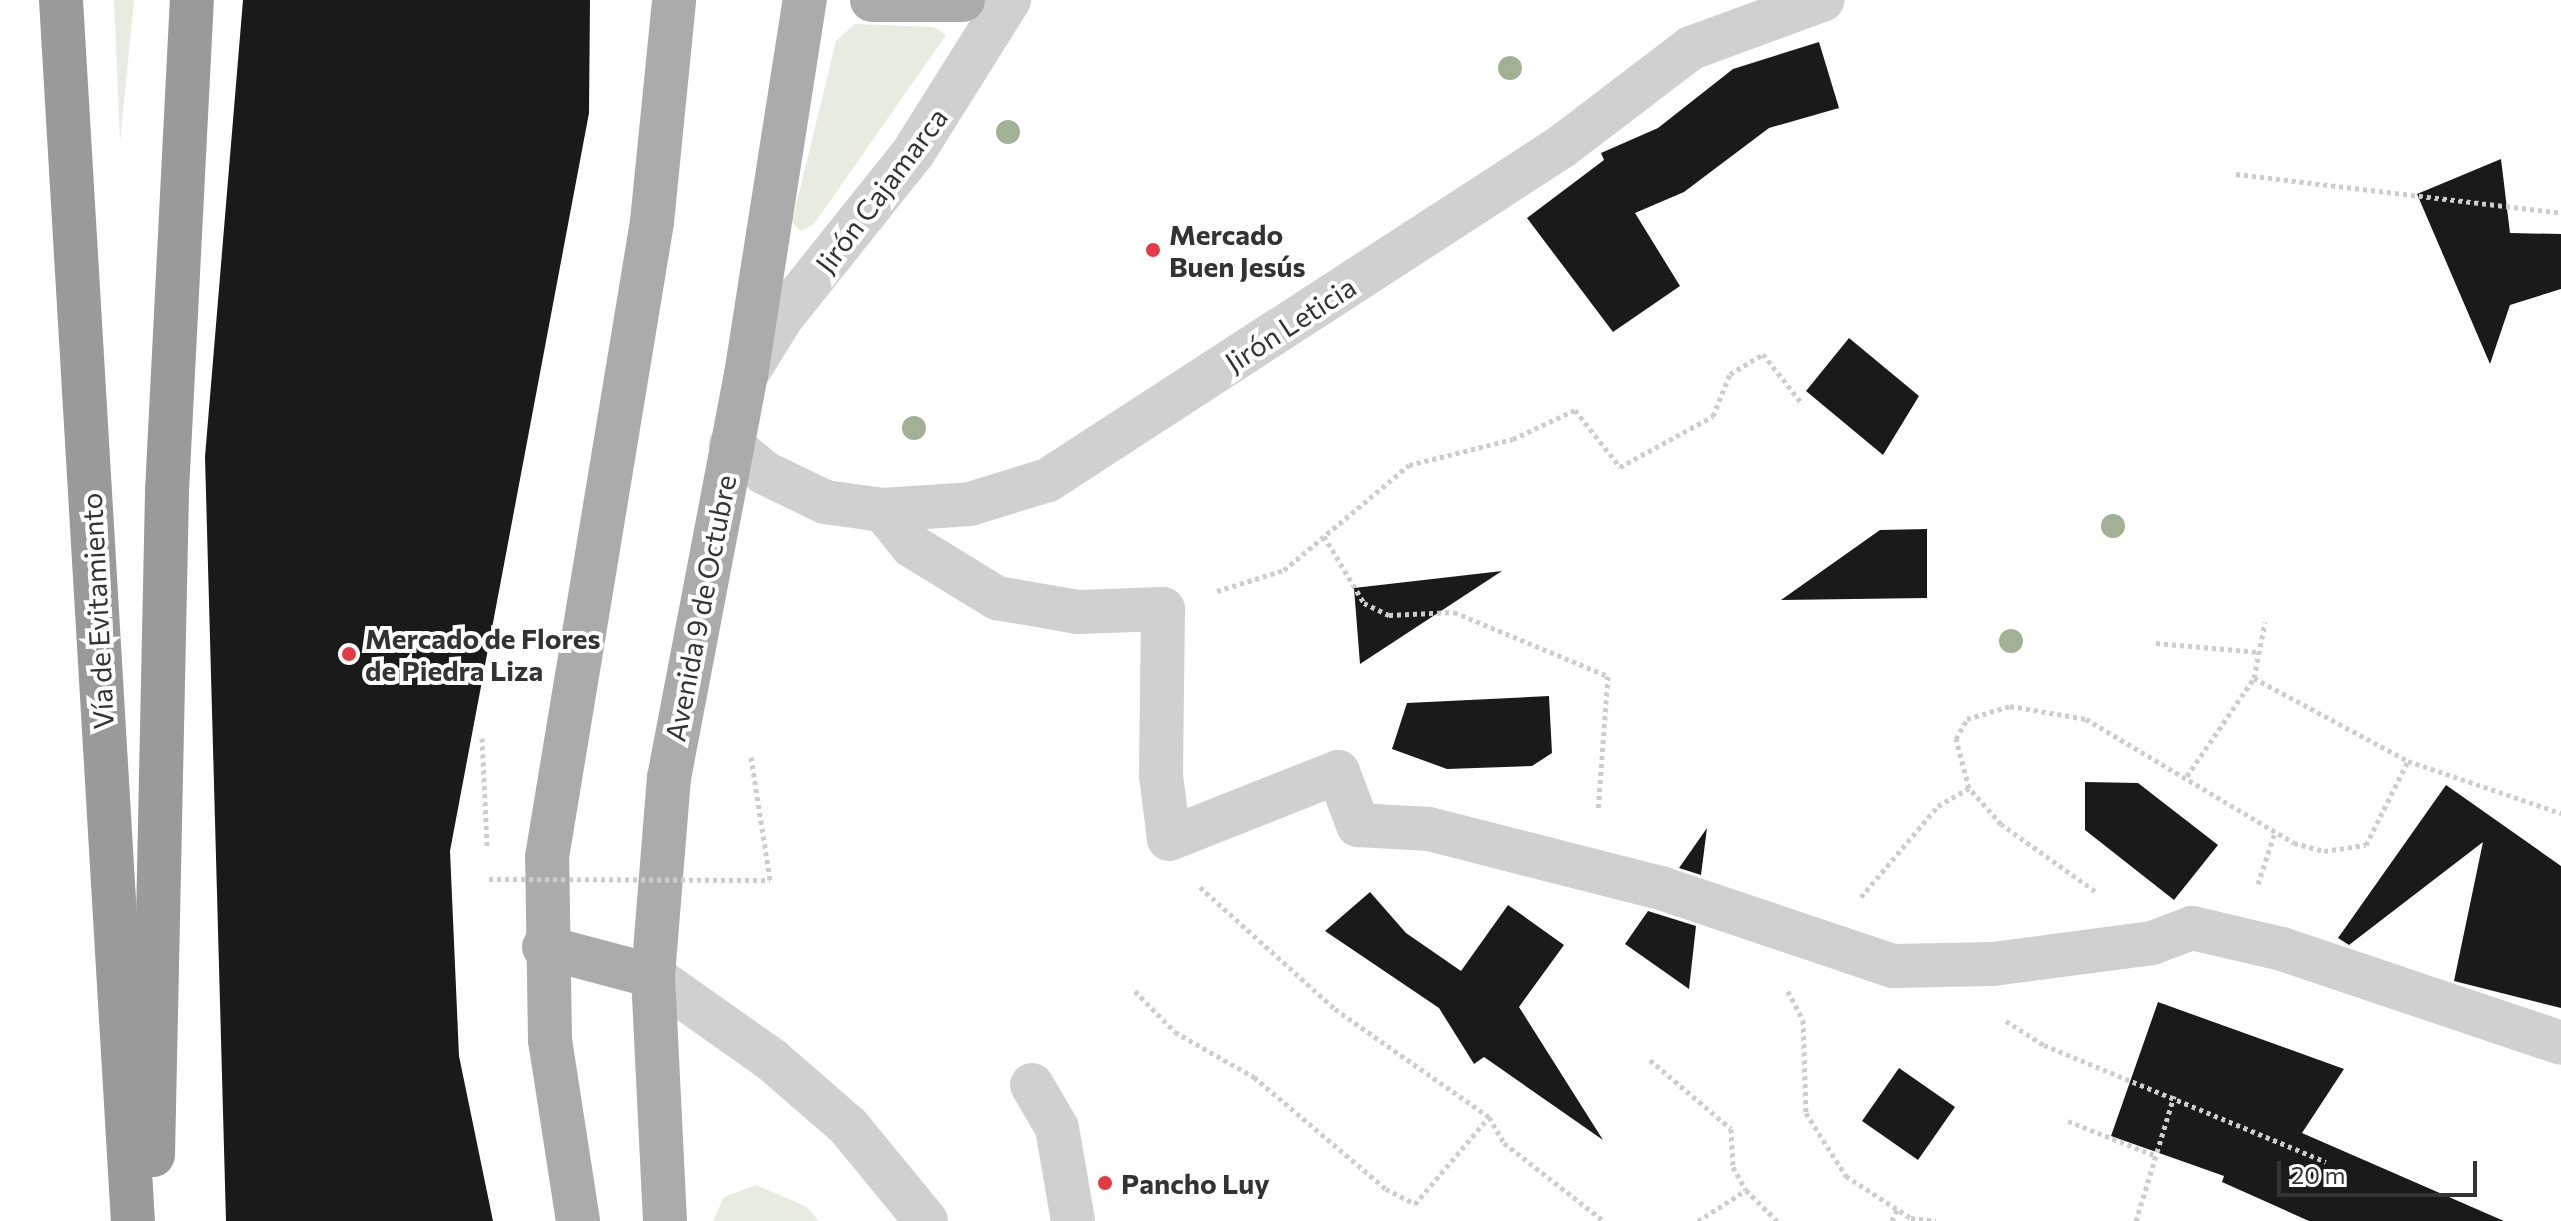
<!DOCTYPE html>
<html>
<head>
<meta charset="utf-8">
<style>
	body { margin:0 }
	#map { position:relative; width:2561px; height:1221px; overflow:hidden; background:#fff; font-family:Commissioner,sans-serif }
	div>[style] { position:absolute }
	.green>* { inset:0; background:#e6ecdf }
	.building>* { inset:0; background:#1a1a1a }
	.path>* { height:5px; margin-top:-2.5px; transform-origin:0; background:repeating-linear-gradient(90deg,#cdcdcd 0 4px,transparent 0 8px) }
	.pedestrian>* { height:44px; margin:-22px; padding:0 22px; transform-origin:22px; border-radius:22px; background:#d0d0d0 }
	.minor>* { height:44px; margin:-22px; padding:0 22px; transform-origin:22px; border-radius:22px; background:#d0d0d0 }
	.tertiary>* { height:44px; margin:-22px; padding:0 22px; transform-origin:22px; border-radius:22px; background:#d0d0d0 }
	.primary>* { height:44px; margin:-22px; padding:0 22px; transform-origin:22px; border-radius:22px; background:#ababab }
	.motorway>* { height:44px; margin:-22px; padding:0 22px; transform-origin:22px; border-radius:22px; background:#9a9a9a }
	.path-bridge>* { height:5px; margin-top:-2.5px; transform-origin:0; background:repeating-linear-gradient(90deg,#cdcdcd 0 4px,transparent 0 8px) }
	.trees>* { width:24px; height:24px; margin:-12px; border-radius:50%; background:#a2b095 }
	.dots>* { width:22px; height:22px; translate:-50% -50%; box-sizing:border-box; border:4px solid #fff; border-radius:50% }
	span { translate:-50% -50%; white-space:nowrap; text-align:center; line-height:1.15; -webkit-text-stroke:8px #fff; paint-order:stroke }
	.street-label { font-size:28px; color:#333 }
	.poi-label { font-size:28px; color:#333; font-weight:700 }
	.left { translate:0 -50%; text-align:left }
	.scale { position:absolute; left:2277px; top:1161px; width:200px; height:36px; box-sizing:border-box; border:4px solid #333; border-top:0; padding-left:10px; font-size:24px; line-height:28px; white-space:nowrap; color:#333; -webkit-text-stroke:6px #fff; paint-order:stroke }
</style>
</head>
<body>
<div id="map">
	<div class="green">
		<div style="clip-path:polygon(114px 0,134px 0,120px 142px)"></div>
		<div style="clip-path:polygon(855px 24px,934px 27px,946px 35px,814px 224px,800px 231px,792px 222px,836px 41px)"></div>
		<div style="clip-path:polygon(756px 1185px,807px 1207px,819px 1221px,713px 1221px,724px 1197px)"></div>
	</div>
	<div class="building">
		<div style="clip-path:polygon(243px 0,590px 0,589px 113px,450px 851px,459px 1056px,493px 1221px,226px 1221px,205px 457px)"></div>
		<div style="clip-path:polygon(1819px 42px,1839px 108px,1769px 128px,1684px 192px,1635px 213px,1680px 286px,1613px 332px,1527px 218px,1604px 160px,1601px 153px,1658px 128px,1733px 69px)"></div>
		<div style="clip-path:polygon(2501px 159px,2510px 233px,2561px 234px,2561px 289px,2510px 305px,2490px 364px,2417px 194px)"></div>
		<div style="clip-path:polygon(1849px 338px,1919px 396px,1883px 455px,1806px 391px)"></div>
		<div style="clip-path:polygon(1927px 529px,1927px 598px,1781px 600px,1880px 530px)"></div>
		<div style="clip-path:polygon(1502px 571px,1360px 664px,1354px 588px)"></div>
		<div style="clip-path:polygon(1549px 696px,1552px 753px,1532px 766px,1447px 769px,1392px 749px,1407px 703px)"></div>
		<div style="clip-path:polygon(2085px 782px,2138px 783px,2218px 845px,2174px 900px,2085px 830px)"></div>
		<div style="clip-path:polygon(2446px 785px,2561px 866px,2561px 1008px,2454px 981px,2483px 842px,2349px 945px,2338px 938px)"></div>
		<div style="clip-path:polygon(1707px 828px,1701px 875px,1679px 868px)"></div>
		<div style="clip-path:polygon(1370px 892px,1406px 933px,1461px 971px,1508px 905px,1564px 945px,1519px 1007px,1603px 1140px,1484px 1057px,1474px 1064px,1439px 1008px,1325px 931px)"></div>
		<div style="clip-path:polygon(1648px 911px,1696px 926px,1689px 989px,1625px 944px)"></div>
		<div style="clip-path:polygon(2158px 1002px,2344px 1069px,2302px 1133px,2504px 1221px,2309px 1221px,2222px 1182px,2224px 1176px,2111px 1136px)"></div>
		<div style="clip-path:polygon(1899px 1068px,1955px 1107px,1918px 1160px,1862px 1121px)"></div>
	</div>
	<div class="path">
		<div style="left:2236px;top:174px;width:327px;rotate:6.8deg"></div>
		<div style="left:1324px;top:536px;width:78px;rotate:59.2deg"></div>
		<div style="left:1364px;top:603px;width:28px;rotate:26deg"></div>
		<div style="left:1389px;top:615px;width:65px;rotate:-2.6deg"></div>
		<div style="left:1454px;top:612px;width:167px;rotate:22.6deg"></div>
		<div style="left:1608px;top:676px;width:136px;rotate:94.2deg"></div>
		<div style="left:1217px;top:591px;width:70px;rotate:-17.4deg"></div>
		<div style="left:1284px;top:570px;width:163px;rotate:-40deg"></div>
		<div style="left:1409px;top:465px;width:107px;rotate:-14deg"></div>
		<div style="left:1513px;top:439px;width:68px;rotate:-25.1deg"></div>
		<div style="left:1575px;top:410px;width:73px;rotate:51.7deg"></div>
		<div style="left:1620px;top:467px;width:106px;rotate:-28.7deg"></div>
		<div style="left:1713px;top:416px;width:45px;rotate:-68deg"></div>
		<div style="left:1730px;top:374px;width:39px;rotate:-31deg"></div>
		<div style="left:1763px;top:354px;width:60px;rotate:51.8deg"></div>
		<div style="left:2156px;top:643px;width:103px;rotate:5deg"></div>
		<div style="left:2254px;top:678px;width:175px;rotate:28.3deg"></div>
		<div style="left:2408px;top:761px;width:162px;rotate:18.8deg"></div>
		<div style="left:482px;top:738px;width:108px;rotate:87.3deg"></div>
		<div style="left:751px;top:757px;width:124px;rotate:81.2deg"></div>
		<div style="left:2187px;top:776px;width:119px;rotate:-55.6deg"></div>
		<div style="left:2254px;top:678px;width:57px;rotate:-78.9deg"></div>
		<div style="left:2258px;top:884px;width:55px;rotate:-71.9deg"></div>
		<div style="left:1200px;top:887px;width:182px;rotate:42.1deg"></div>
		<div style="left:1335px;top:1009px;width:188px;rotate:35deg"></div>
		<div style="left:1489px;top:1117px;width:30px;rotate:60deg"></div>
		<div style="left:1504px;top:1143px;width:127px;rotate:38deg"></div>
		<div style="left:2095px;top:891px;width:115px;rotate:-144.5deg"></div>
		<div style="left:2001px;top:824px;width:48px;rotate:-131.6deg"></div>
		<div style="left:1969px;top:788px;width:51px;rotate:-104.9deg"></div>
		<div style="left:1956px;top:739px;width:23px;rotate:-61deg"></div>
		<div style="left:1967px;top:719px;width:45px;rotate:-16.8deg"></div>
		<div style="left:2010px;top:706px;width:77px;rotate:9.7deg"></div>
		<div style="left:2086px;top:719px;width:242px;rotate:30.8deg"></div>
		<div style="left:2294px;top:843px;width:31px;rotate:15deg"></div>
		<div style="left:2324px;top:851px;width:42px;rotate:-8.1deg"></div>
		<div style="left:2366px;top:845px;width:94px;rotate:-63.4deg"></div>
		<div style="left:1861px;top:897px;width:119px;rotate:-49.8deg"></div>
		<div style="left:1938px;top:806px;width:36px;rotate:-30deg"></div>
		<div style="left:1135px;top:991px;width:57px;rotate:45.7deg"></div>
		<div style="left:1175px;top:1032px;width:91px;rotate:29.7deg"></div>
		<div style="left:1254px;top:1077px;width:173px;rotate:40.3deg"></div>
		<div style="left:1386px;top:1189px;width:33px;rotate:27deg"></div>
		<div style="left:1415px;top:1204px;width:114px;rotate:-49.6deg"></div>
		<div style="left:1788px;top:991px;width:33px;rotate:63deg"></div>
		<div style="left:1803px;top:1020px;width:93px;rotate:88.2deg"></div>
		<div style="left:1806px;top:1113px;width:75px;rotate:57.6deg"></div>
		<div style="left:1846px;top:1176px;width:77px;rotate:32.9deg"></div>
		<div style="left:1911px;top:1218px;width:25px;rotate:7deg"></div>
		<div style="left:2006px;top:1021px;width:45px;rotate:32.3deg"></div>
		<div style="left:2044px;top:1045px;width:305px;rotate:22.5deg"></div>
		<div style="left:1650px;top:1060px;width:106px;rotate:40.4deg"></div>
		<div style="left:1731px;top:1129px;width:38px;rotate:87deg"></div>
		<div style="left:1733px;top:1167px;width:26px;rotate:61deg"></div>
		<div style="left:2068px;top:1121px;width:92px;rotate:21.6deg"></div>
		<div style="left:1698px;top:1221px;width:57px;rotate:-32.9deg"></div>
		<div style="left:1746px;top:1190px;width:44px;rotate:45deg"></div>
		<div style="left:1892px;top:1221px;width:13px;rotate:-67deg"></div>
		<div style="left:2136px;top:1221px;width:131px;rotate:-73.1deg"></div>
	</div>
	<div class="pedestrian">
		<div style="left:883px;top:510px;width:46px;rotate:51.1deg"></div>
		<div style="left:912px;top:546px;width:100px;rotate:31.5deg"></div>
		<div style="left:997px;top:598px;width:82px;rotate:9.8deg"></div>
		<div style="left:1078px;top:612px;width:85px;rotate:-2deg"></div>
		<div style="left:1163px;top:609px;width:166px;rotate:90.7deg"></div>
		<div style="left:1161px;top:775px;width:64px;rotate:82.9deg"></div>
		<div style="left:1169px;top:839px;width:182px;rotate:-21.6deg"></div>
		<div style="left:1338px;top:772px;width:57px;rotate:69.3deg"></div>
		<div style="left:1358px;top:825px;width:71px;rotate:3.2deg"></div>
		<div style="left:1429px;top:829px;width:239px;rotate:14.3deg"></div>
		<div style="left:1661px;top:888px;width:245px;rotate:18.6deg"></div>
		<div style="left:1893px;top:966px;width:100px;rotate:-1.1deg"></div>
		<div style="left:1993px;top:964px;width:160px;rotate:-7.5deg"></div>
		<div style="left:2152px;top:943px;width:43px;rotate:-20.6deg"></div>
		<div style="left:2192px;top:928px;width:92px;rotate:13.1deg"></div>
		<div style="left:2282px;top:949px;width:294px;rotate:18.6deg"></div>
	</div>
	<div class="minor">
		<div style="left:1032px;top:1085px;width:50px;rotate:59.8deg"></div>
		<div style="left:1057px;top:1128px;width:94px;rotate:80.2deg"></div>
	</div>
	<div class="tertiary">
		<div style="left:746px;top:375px;width:68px;rotate:-58.2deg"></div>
		<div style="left:782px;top:317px;width:210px;rotate:-51.4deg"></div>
		<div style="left:913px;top:153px;width:181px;rotate:-57.9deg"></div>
		<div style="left:731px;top:445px;width:44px;rotate:39.5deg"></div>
		<div style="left:765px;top:473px;width:67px;rotate:25.8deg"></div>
		<div style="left:825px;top:502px;width:59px;rotate:7.9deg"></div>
		<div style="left:883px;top:510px;width:87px;rotate:-3.9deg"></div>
		<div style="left:970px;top:504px;width:82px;rotate:-17.1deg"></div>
		<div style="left:1048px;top:480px;width:612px;rotate:-32.99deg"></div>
		<div style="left:1561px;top:147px;width:163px;rotate:-37.3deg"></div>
		<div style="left:1691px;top:48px;width:140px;rotate:-20.1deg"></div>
		<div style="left:653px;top:976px;width:146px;rotate:35.2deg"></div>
		<div style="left:772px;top:1060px;width:101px;rotate:41deg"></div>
		<div style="left:848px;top:1126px;width:123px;rotate:50.6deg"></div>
	</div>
	<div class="primary">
		<div style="left:872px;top:0;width:91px"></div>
		<div style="left:544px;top:947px;width:113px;rotate:14.9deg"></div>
		<div style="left:578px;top:1221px;width:183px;rotate:-98.8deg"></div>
		<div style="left:550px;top:1040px;width:183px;rotate:-90.9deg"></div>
		<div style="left:547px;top:857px;width:644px;rotate:-80.61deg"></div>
		<div style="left:652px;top:222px;width:223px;rotate:-84.3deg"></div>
		<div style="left:665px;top:1221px;width:245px;rotate:-92.8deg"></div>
		<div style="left:653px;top:976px;width:199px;rotate:-85.4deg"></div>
		<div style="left:669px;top:778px;width:410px;rotate:-79.2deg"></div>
		<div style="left:746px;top:375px;width:380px;rotate:-81.1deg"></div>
	</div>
	<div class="motorway">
		<div style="left:61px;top:0;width:1223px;rotate:86.63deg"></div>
		<div style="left:153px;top:1155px;width:664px;rotate:-88.79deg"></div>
		<div style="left:167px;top:491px;width:492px;rotate:-87.1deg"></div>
	</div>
	<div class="path-bridge">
		<div style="left:489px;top:879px;width:281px;rotate:0.2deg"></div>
	</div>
	<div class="trees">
		<div style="left:1510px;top:68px"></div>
		<div style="left:1008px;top:132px"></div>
		<div style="left:914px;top:428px"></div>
		<div style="left:2113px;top:526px"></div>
		<div style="left:2011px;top:641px"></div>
	</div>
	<div class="dots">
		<div style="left:1153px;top:250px;background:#e63946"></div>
		<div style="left:349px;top:654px;background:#e63946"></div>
		<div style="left:1105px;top:1183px;background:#e63946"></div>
	</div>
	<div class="street-label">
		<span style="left:881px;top:190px;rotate:-53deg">Jirón Cajamarca</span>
		<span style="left:1290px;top:324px;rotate:-33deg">Jirón Leticia</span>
		<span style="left:700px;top:608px;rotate:-79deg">Avenida 9 de Octubre</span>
		<span style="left:97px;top:611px;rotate:-93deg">Vía de Evitamiento</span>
	</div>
	<div class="poi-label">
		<span class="left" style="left:1169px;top:250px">Mercado<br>Buen Jesús</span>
		<span class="left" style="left:365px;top:654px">Mercado de Flores<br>de Piedra Liza</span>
		<span class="left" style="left:1121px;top:1183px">Pancho Luy</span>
	</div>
	<div class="scale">20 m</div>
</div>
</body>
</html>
